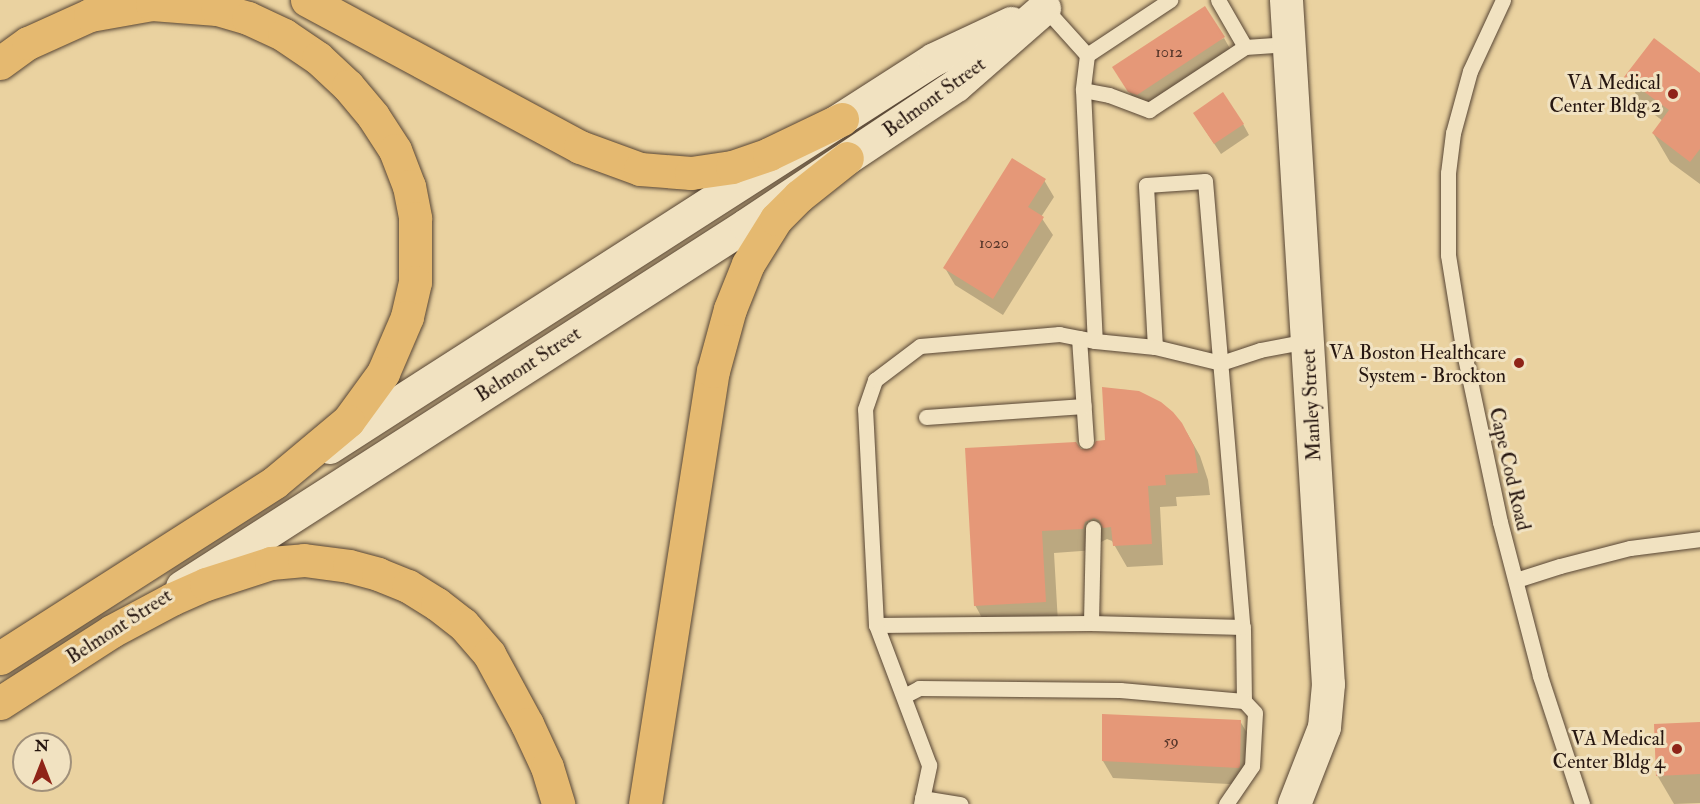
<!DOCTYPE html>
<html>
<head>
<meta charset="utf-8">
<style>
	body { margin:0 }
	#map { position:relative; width:1700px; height:804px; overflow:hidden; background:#ead2a0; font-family:"IM FELL Double Pica",serif }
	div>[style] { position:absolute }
	.shadow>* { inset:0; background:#0003 }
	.building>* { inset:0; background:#e59878 }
	.roads { filter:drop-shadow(0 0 2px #574534) drop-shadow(0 0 2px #574534) }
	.service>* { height:15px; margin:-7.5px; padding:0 7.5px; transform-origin:7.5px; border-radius:7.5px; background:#f1e2c1 }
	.secondary>* { height:33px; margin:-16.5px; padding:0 16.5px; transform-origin:16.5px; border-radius:16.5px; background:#f1e2c1 }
	.trunk>* { height:33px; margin:-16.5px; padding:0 16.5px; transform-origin:16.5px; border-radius:16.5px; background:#e5b970 }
	.motorway>* { height:33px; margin:-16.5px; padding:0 16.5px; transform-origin:16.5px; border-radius:16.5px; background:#e5b970 }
	.dots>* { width:16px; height:16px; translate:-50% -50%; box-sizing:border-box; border:3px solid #f1e2c1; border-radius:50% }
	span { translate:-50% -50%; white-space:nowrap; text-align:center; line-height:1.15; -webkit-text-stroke:6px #f1e2c1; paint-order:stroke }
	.number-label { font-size:16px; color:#56362a }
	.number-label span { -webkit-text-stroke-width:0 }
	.poi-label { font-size:20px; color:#261610 }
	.right { translate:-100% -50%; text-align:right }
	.street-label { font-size:20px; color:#261610 }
	.north { position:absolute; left:12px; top:732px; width:60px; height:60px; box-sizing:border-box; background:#f1e2c1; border:2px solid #a0907a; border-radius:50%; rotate:0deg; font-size:16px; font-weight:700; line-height:24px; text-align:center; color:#261610 }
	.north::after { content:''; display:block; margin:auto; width:21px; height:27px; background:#8f2418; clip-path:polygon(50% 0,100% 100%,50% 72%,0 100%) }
</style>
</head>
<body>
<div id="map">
	<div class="shadow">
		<div style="clip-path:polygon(1224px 38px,1233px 54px,1140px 109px,1124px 84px)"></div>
		<div style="clip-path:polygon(1700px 75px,1700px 184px,1670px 162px,1653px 133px,1663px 121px,1643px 106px,1626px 77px)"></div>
		<div style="clip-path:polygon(1201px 124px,1243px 124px,1249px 135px,1221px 154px)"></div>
		<div style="clip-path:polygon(1044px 180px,1054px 197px,1041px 217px,1053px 235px,1003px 315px,955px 285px,945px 268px)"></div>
		<div style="clip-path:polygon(1104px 389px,1128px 390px,1151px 398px,1187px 433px,1200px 456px,1208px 480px,1210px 495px,1176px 497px,1177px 506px,1160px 507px,1163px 565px,1127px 567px,1112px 541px,1107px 539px,1097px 544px,1095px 550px,1054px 553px,1058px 623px,987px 627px,975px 605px,1080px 451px,1092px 451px,1107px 442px)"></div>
		<div style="clip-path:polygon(1240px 721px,1250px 738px,1248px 785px,1113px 778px,1103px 761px)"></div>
		<div style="clip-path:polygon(1700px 724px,1700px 803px,1674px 804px,1657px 775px)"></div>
	</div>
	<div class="building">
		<div style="clip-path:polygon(1205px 6px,1225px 37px,1137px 95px,1128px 92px,1112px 67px)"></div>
		<div style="clip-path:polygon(1654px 38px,1700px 73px,1700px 149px,1690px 162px,1652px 133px,1669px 110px,1624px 77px)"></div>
		<div style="clip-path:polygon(1223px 92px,1244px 124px,1214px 144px,1193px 113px)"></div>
		<div style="clip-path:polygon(1012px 158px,1046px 179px,1028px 207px,1044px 217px,993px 299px,943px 268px)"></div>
		<div style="clip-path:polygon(1102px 387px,1139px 391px,1161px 402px,1173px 412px,1182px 423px,1194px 446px,1198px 473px,1165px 475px,1166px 485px,1148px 486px,1152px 544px,1113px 546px,1111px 527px,1103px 528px,1099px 520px,1094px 518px,1085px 522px,1083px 529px,1042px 531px,1046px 602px,974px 606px,965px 448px,1076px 442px,1081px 449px,1091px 449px,1096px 441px,1105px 440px)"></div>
		<div style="clip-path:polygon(1102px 714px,1241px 720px,1240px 766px,1239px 768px,1102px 761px)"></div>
		<div style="clip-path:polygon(1700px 722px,1700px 774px,1656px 776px,1654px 724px)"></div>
	</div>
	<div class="roads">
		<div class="service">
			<div style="left:1218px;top:0;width:54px;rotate:60.1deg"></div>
			<div style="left:1245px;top:47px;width:44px;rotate:-3.9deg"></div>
			<div style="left:1503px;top:0;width:78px;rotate:114.9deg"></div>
			<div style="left:1470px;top:71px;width:64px;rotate:105.3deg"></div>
			<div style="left:1453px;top:133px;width:40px;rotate:97.1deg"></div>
			<div style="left:1448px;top:173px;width:82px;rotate:90deg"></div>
			<div style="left:1448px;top:255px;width:94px;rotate:80.8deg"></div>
			<div style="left:1463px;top:348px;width:178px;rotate:78deg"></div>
			<div style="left:1500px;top:522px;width:159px;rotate:75.4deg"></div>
			<div style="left:1540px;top:676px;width:135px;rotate:71.8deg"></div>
			<div style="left:1042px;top:5px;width:67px;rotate:48deg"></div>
			<div style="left:1087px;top:55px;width:35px;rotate:97deg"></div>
			<div style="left:1083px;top:90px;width:251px;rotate:87.3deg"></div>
			<div style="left:1087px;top:55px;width:100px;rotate:-33.5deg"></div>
			<div style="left:1083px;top:90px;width:26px;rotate:11deg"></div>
			<div style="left:1109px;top:95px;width:43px;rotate:20.6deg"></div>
			<div style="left:1149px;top:110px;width:115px;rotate:-33.3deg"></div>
			<div style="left:1079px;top:338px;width:103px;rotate:86.1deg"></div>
			<div style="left:1155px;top:347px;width:162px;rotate:-93.2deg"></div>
			<div style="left:1146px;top:185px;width:59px;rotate:-3.9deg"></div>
			<div style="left:1205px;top:181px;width:451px;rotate:85.2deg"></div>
			<div style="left:1243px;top:630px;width:71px;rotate:89.2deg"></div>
			<div style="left:926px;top:417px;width:158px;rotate:-4deg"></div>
			<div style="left:1516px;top:580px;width:46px;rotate:-17.7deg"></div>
			<div style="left:1560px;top:566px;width:72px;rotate:-14.4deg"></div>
			<div style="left:1630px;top:548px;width:71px;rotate:-7.3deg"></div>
			<div style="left:1091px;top:623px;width:95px;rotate:-88.8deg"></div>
			<div style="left:876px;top:625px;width:215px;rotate:-0.5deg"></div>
			<div style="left:1091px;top:623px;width:152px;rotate:1.5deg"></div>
			<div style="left:904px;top:696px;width:17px;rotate:-28deg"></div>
			<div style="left:919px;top:688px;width:201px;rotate:0.6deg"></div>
			<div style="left:1120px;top:690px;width:124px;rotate:5.1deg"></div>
			<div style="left:1244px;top:701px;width:16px;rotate:47deg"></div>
			<div style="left:1255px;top:713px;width:53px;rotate:93.2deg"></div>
			<div style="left:1252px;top:766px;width:46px;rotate:124.4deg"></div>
			<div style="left:922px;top:798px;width:39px;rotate:9deg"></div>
			<div style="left:921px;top:804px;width:40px;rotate:-78deg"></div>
			<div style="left:929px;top:765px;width:150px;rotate:-110.7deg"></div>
			<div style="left:876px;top:625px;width:216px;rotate:-92.9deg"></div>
			<div style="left:865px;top:409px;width:31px;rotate:-71deg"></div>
			<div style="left:875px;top:380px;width:56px;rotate:-37.1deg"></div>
			<div style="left:920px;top:346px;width:140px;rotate:-4.9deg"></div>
			<div style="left:1059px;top:334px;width:37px;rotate:11deg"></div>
			<div style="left:1095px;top:341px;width:60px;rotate:5.7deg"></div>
			<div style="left:1155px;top:347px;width:68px;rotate:13.6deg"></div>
			<div style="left:1221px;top:363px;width:41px;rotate:-18.4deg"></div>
			<div style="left:1260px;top:350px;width:49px;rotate:-10.6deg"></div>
		</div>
		<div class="secondary">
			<div style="left:1286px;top:0;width:685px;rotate:86.49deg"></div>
			<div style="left:1328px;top:684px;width:43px;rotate:95.3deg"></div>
			<div style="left:1324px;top:727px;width:83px;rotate:111.3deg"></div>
			<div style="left:329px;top:447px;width:719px;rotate:-32.67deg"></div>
			<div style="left:934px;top:59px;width:85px;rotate:-25.1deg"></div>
			<div style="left:182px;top:587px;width:670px;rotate:-32.69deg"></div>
			<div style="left:746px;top:225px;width:252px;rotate:-33.7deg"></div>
			<div style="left:956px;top:85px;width:117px;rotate:-41.2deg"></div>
		</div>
		<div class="trunk">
			<div style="left:0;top:658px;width:326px;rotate:-32.6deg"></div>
			<div style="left:0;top:703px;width:133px;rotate:-32.7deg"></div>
		</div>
		<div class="motorway">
			<div style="left:307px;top:0;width:310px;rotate:28.3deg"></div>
			<div style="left:580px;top:147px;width:64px;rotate:20.1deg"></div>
			<div style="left:640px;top:169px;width:51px;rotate:4.5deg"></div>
			<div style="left:691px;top:173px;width:41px;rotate:-8.3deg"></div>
			<div style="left:732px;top:167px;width:39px;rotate:-19deg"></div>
			<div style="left:769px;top:154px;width:81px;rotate:-25.6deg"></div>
			<div style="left:0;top:63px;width:34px;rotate:-36deg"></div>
			<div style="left:28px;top:43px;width:68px;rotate:-24.3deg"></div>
			<div style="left:90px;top:15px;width:63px;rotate:-10.1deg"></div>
			<div style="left:152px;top:4px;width:65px;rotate:4.4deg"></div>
			<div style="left:217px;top:9px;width:32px;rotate:16deg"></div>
			<div style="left:248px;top:18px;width:40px;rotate:25deg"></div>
			<div style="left:284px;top:35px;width:41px;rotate:34.1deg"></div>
			<div style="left:318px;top:58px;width:41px;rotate:43deg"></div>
			<div style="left:348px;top:86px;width:39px;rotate:50deg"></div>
			<div style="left:373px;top:116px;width:40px;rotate:57.1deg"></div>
			<div style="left:395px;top:150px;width:39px;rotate:69deg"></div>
			<div style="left:409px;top:186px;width:33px;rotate:79deg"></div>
			<div style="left:415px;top:218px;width:64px;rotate:90deg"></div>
			<div style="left:415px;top:282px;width:36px;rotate:103deg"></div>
			<div style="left:407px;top:317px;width:61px;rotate:113.2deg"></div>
			<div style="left:383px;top:373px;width:59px;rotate:126.1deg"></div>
			<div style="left:348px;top:421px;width:95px;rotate:140.1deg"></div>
			<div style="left:112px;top:631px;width:68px;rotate:-28.1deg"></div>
			<div style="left:172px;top:599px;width:37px;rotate:-24deg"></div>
			<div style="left:206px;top:584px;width:68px;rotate:-17.9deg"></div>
			<div style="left:271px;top:563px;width:33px;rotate:-5deg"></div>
			<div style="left:304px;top:560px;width:45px;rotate:7.6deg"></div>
			<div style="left:349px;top:566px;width:30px;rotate:15deg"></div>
			<div style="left:378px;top:574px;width:32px;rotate:22deg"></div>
			<div style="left:408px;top:586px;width:34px;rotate:32deg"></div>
			<div style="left:437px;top:604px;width:33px;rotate:38deg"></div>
			<div style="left:463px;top:624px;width:40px;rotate:49deg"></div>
			<div style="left:489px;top:654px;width:80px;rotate:61.5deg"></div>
			<div style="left:527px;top:724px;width:47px;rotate:65.1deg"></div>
			<div style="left:547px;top:767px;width:39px;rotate:73deg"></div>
			<div style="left:645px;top:804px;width:438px;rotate:-81.1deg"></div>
			<div style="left:713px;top:371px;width:64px;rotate:-74.7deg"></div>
			<div style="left:730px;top:309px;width:48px;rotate:-68.2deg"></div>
			<div style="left:748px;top:264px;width:53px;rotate:-58.1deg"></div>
			<div style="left:776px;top:219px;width:33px;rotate:-45deg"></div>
			<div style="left:799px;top:196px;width:61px;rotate:-38.4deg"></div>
		</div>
	</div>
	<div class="dots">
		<div style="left:1673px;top:94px;background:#8f2418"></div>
		<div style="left:1519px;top:363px;background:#8f2418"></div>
		<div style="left:1677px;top:749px;background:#8f2418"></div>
	</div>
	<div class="number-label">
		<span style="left:1169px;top:52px">1012</span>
		<span style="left:994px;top:243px">1020</span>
		<span style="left:1171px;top:741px">59</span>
	</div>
	<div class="poi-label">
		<span class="right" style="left:1661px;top:94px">VA Medical<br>Center Bldg 2</span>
		<span class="right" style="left:1506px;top:364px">VA Boston Healthcare<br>System - Brockton</span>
		<span class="right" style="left:1665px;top:750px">VA Medical<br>Center Bldg 4</span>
	</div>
	<div class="street-label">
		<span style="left:934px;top:97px;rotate:-36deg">Belmont Street</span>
		<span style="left:528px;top:364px;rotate:-33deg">Belmont Street</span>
		<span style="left:1311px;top:405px;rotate:-93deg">Manley Street</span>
		<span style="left:1510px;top:469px;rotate:77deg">Cape Cod Road</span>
		<span style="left:119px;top:626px;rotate:-33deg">Belmont Street</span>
	</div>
	<div class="north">N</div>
</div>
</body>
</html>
